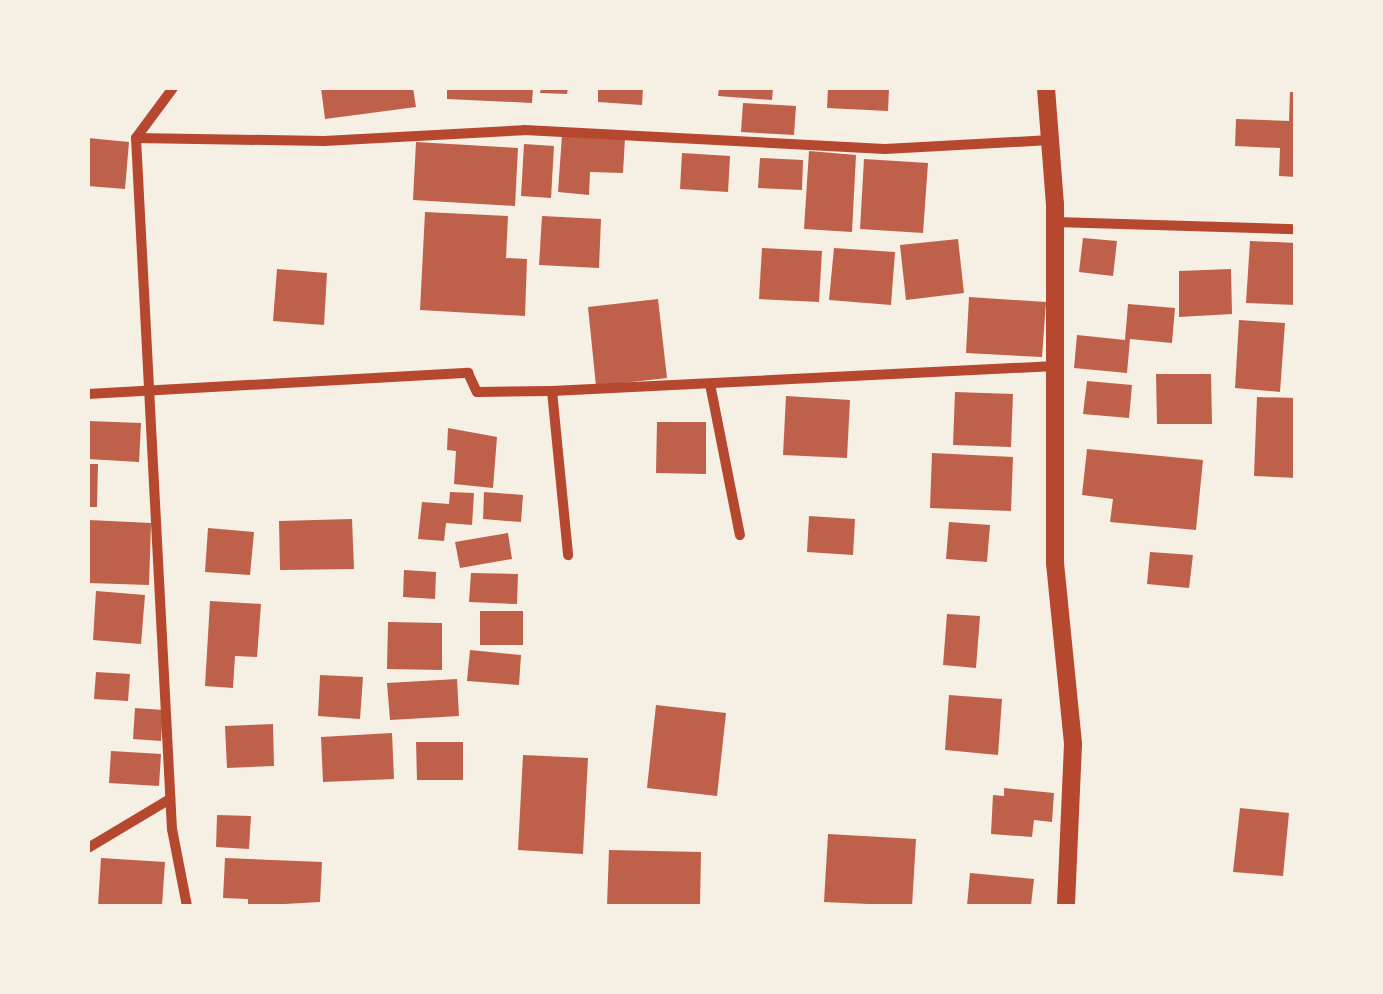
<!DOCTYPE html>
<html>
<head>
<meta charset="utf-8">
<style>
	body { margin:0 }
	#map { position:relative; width:1383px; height:994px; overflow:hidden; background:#f6efe4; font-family:Cabin,sans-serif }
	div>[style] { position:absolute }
	.building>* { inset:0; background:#bf614a }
	.minor>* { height:10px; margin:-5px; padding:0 5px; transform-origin:5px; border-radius:5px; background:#b5482f }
	.tertiary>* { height:18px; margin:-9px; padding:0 9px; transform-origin:9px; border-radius:9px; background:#b5482f }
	span { translate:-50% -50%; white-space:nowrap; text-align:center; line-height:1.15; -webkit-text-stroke:8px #f6efe4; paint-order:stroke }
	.frame { position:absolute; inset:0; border:90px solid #f6efe4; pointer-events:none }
</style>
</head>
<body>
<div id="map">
	<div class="building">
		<div style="clip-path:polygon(321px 88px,413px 88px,416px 107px,325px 119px)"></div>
		<div style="clip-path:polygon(447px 88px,533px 88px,532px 103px,447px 99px)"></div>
		<div style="clip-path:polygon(541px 88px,568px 88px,567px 94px,540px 93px)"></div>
		<div style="clip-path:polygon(598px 88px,643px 88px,642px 105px,598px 102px)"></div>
		<div style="clip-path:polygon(719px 88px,773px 88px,772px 100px,718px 96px)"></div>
		<div style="clip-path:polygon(828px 88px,889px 88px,888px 111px,827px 108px)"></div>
		<div style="clip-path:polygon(1290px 92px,1296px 92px,1296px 177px,1279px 176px,1280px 148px,1235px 146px,1236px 119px,1289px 121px)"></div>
		<div style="clip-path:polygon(743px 103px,796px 106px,794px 135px,741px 132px)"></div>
		<div style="clip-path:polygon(562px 135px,625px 138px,623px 173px,590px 172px,589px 195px,558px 192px)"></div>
		<div style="clip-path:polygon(88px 138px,129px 142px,125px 189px,88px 186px)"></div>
		<div style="clip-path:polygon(416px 142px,518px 148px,515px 206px,413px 200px)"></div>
		<div style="clip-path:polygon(524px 144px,554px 146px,551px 198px,521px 196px)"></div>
		<div style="clip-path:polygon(809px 151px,856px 155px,852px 232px,804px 229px)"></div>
		<div style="clip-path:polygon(682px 153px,730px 156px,728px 192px,680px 189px)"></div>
		<div style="clip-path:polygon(760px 158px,803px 160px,802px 190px,758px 188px)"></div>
		<div style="clip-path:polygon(864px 159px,928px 163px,923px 233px,860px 229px)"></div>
		<div style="clip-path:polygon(425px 212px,508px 216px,506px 258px,527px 259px,525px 316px,420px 310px)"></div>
		<div style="clip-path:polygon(542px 216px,601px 219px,599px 268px,539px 265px)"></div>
		<div style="clip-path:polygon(1083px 238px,1117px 241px,1113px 276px,1079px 272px)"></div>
		<div style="clip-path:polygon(958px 239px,964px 293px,906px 300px,900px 245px)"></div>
		<div style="clip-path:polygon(1250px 241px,1296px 243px,1296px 305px,1246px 303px)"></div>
		<div style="clip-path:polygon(762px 248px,822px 251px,819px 302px,759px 299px)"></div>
		<div style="clip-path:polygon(834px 248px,895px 252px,891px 305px,829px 300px)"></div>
		<div style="clip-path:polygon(277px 269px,327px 273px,324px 325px,273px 321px)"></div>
		<div style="clip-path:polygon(1231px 269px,1232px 314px,1179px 317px,1179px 271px)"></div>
		<div style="clip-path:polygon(969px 297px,1046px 302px,1042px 357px,966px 353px)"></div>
		<div style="clip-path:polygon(658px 299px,667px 378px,596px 386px,588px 307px)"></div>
		<div style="clip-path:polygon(1128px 304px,1175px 308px,1172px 343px,1130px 339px,1127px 373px,1074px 368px,1077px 335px,1125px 340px)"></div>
		<div style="clip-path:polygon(1239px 320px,1285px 323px,1280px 392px,1235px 388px)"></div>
		<div style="clip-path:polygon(1156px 374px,1211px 374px,1212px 424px,1157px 424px)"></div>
		<div style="clip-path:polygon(1087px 381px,1132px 385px,1129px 418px,1083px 414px)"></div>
		<div style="clip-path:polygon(955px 392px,1013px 394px,1011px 447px,953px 445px)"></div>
		<div style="clip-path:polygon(786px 396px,850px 400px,847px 458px,783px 455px)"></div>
		<div style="clip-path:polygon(1257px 397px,1296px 398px,1296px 478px,1254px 476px)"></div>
		<div style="clip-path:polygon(88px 421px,141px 423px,139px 462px,88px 459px)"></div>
		<div style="clip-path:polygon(657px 422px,706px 422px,706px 474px,656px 473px)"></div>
		<div style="clip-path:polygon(448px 428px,497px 437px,493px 488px,454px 484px,456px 451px,447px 450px)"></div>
		<div style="clip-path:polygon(1087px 449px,1203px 460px,1196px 530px,1110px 522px,1113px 499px,1082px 495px)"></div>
		<div style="clip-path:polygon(932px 453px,1013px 457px,1011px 511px,930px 508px)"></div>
		<div style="clip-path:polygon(88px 464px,98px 464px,97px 507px,88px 507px)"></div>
		<div style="clip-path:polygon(450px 492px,474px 493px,472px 525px,446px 523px,444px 541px,418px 539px,422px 502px,449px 504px)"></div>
		<div style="clip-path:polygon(484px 492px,523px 495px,521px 522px,483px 519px)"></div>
		<div style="clip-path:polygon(809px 516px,855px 519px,853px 555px,807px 552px)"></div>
		<div style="clip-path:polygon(352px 519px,354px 569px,280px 570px,279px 521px)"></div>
		<div style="clip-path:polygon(89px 520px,151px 523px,149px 585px,88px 583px)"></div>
		<div style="clip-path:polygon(949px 522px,990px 525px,987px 562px,946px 559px)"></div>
		<div style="clip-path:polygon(208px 528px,254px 532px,250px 575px,205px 572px)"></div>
		<div style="clip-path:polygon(508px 533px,512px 559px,460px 568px,455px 542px)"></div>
		<div style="clip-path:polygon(1150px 552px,1193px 555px,1189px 588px,1147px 584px)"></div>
		<div style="clip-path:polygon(404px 570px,436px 572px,435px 599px,403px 597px)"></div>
		<div style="clip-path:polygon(471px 573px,518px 574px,517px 604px,469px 602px)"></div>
		<div style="clip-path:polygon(96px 591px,145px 595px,141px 644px,93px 640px)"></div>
		<div style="clip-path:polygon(210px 601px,261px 604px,257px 657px,235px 656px,233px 688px,205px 686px)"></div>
		<div style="clip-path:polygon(480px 611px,523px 611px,523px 645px,480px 645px)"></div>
		<div style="clip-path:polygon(947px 614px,980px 616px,976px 668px,943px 665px)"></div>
		<div style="clip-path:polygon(388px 622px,442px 623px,442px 670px,387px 669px)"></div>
		<div style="clip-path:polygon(470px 650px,521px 655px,519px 685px,467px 681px)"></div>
		<div style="clip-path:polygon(96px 672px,130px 674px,128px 701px,94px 699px)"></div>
		<div style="clip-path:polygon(320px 675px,363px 677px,360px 719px,318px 716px)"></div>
		<div style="clip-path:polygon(457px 679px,459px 716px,390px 720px,387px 683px)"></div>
		<div style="clip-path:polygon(949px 695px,1002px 699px,998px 755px,945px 750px)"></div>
		<div style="clip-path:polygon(656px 705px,726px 713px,717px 796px,647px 788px)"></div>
		<div style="clip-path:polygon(135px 708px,163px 710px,161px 741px,133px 739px)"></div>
		<div style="clip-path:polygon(273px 724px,274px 766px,227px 768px,225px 726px)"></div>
		<div style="clip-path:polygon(392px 733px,394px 779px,323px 782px,321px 737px)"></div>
		<div style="clip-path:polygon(416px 742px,463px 742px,463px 780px,417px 780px)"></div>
		<div style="clip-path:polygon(111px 751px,161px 754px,159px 786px,109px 783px)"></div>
		<div style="clip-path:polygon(523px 755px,588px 758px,583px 854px,518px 850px)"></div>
		<div style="clip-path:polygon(1004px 788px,1054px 793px,1052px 822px,1034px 820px,1032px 837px,991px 834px,993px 795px,1004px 796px)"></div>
		<div style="clip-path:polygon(1240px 808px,1289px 813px,1283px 876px,1233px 872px)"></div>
		<div style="clip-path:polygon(217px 815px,251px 816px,249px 849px,216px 847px)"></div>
		<div style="clip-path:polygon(828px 834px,916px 839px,912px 906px,824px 902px)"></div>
		<div style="clip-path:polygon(609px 850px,701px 852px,700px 906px,607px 906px)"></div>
		<div style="clip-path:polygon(101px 858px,165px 862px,162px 906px,98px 906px)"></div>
		<div style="clip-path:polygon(225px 858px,322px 862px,320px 902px,248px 906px,248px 899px,223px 898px)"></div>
		<div style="clip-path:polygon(970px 873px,1034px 879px,1031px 905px,967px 906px)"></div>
	</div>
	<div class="minor">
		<div style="left:173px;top:88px;width:62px;rotate:126.5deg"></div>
		<div style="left:136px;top:138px;width:692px;rotate:87.02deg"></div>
		<div style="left:172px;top:829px;width:78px;rotate:79deg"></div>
		<div style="left:136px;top:138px;width:188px;rotate:0.9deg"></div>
		<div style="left:324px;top:141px;width:200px;rotate:-3.1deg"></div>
		<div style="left:524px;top:130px;width:361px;rotate:3deg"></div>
		<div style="left:885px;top:149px;width:165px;rotate:-3.1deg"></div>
		<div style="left:1055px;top:222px;width:241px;rotate:1.7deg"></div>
		<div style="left:710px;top:384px;width:154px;rotate:78.8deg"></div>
		<div style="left:552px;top:391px;width:165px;rotate:84.4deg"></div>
		<div style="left:88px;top:394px;width:381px;rotate:-3.2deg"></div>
		<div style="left:468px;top:373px;width:21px;rotate:65deg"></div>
		<div style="left:477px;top:392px;width:75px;rotate:-0.8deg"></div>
		<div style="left:552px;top:391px;width:504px;rotate:-2.85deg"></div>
		<div style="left:88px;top:848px;width:96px;rotate:-30.9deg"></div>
	</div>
	<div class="tertiary">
		<div style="left:1046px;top:88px;width:116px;rotate:85.6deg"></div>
		<div style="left:1055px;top:204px;width:359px;rotate:90deg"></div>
		<div style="left:1055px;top:563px;width:182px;rotate:84.3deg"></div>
		<div style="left:1073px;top:744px;width:162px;rotate:92.5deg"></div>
	</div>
	<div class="frame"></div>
</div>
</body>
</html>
